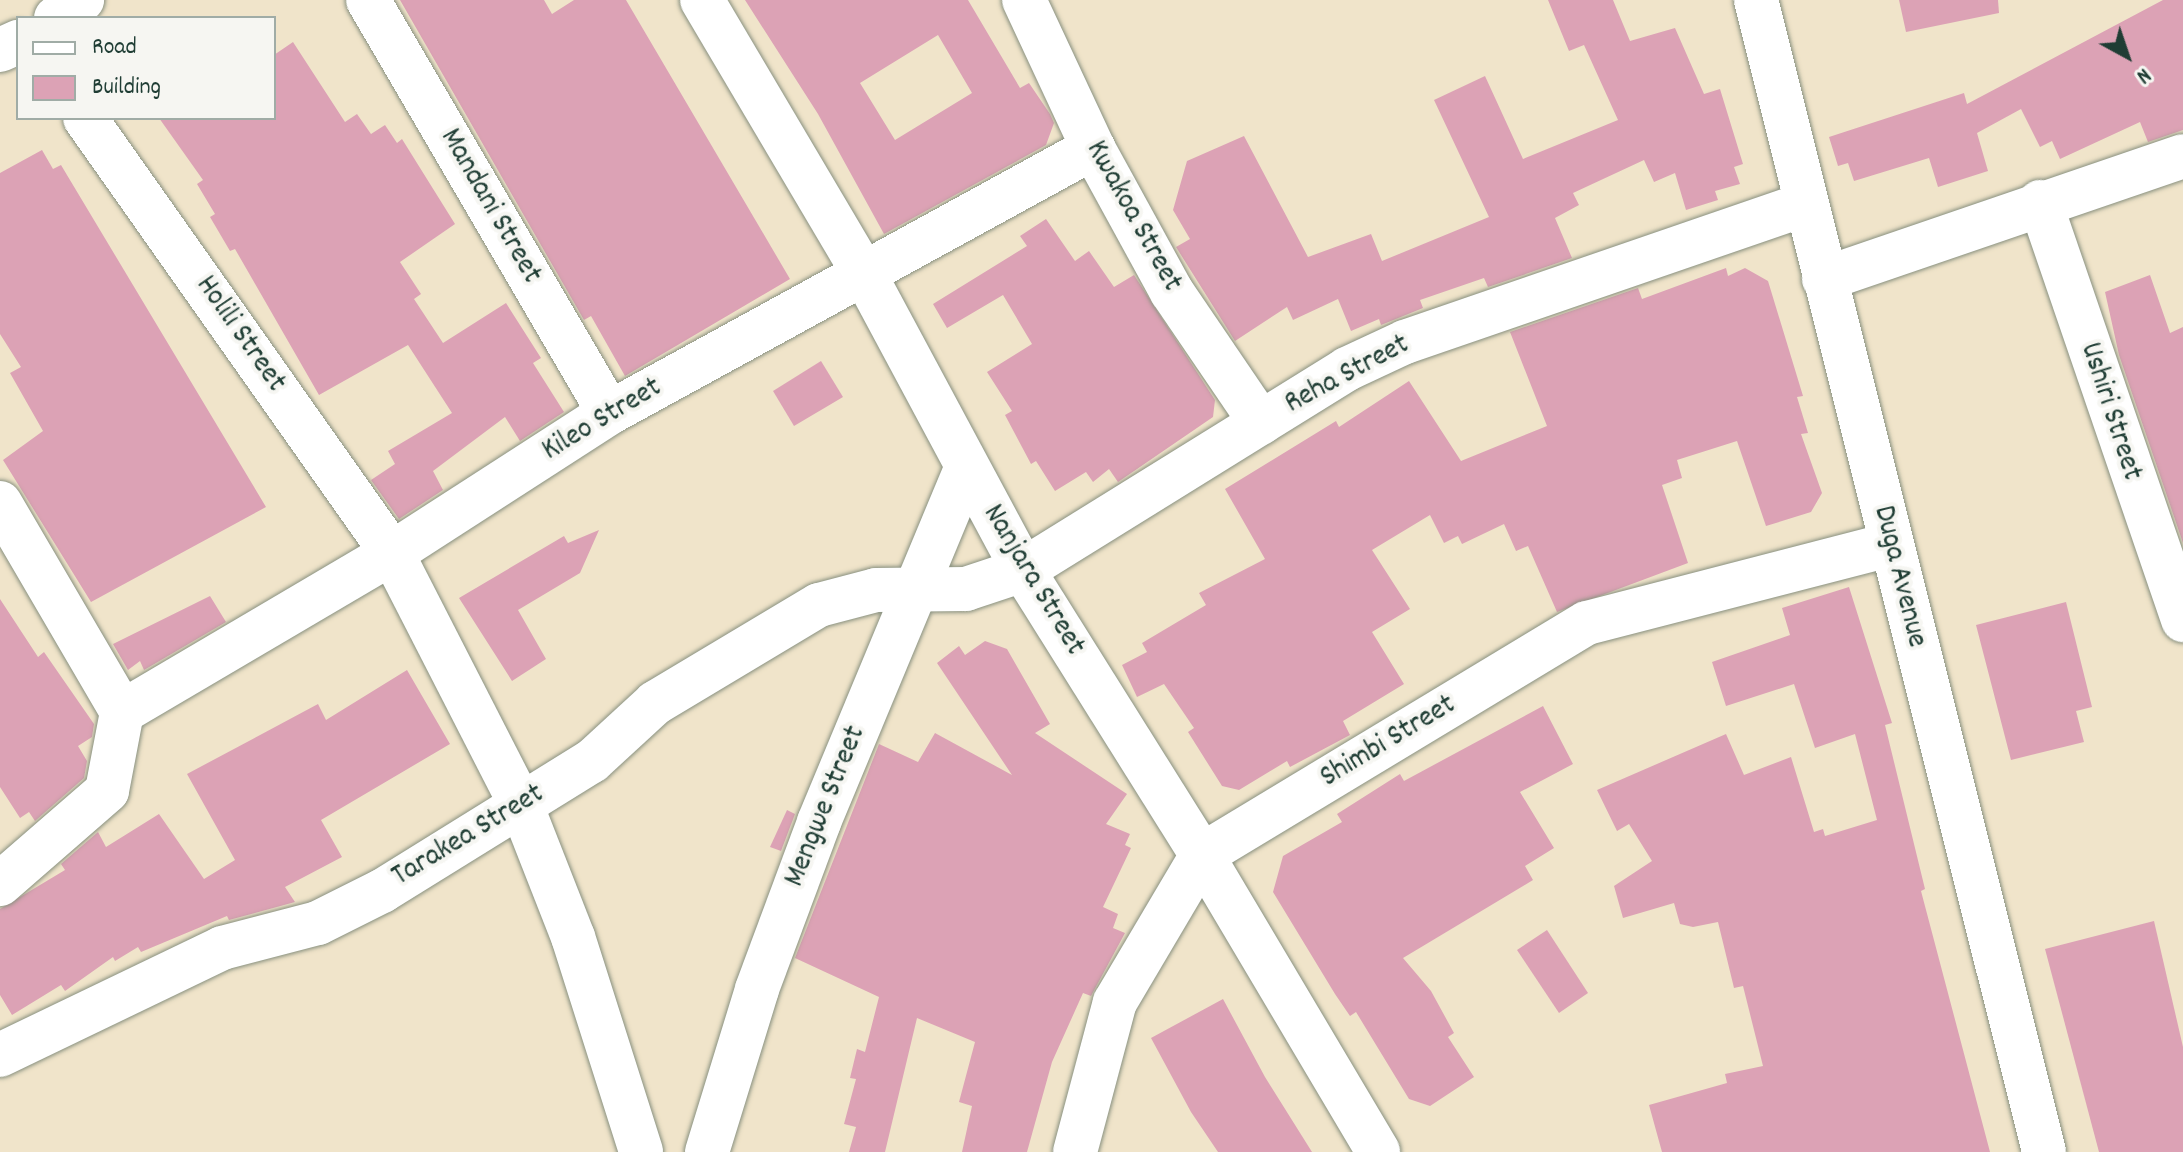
<!DOCTYPE html>
<html>
<head>
<meta charset="utf-8">
<style>
	body { margin:0 }
	#map { position:relative; width:2183px; height:1152px; overflow:hidden; background:#f0e4ca; font-family:Dekko,sans-serif }
	div>[style] { position:absolute }
	.building>* { inset:0; background:#dca2b5 }
	.roads { filter:drop-shadow(0 0 2px #88907f) drop-shadow(0 0 2px #88907f) }
	.minor>* { height:44px; margin:-22px; padding:0 22px; transform-origin:22px; border-radius:22px; background:#fff }
	span { translate:-50% -50%; white-space:nowrap; text-align:center; line-height:1.15; -webkit-text-stroke:8px #f6f6f2; paint-order:stroke }
	.street-label { font-size:30px; color:#1f3d34 }
	.legend { position:absolute; left:16px; top:16px; width:260px; height:104px; box-sizing:border-box; background:#f6f6f2; border:2px solid #a0aca6; margin:0; padding:10px 14px; list-style:none; font-size:24px; color:#1f3d34 }
	.legend li { display:flex; align-items:center; gap:16px; height:40px }
	.legend b { width:40px; border:2px solid #a0aca6 }
	.north { position:absolute; left:2087px; top:16px; width:80px; height:80px; -webkit-text-stroke:6px #f6f6f2; paint-order:stroke; rotate:140deg; font-size:22px; font-weight:700; line-height:32px; text-align:center; color:#1f3d34 }
	.north::after { content:''; display:block; margin:auto; width:28px; height:36px; background:#1f3d34; clip-path:polygon(50% 0,100% 100%,50% 72%,0 100%) }
</style>
</head>
<body>
<div id="map">
	<div class="building">
		<div style="clip-path:polygon(400px 0,544px 0,552px 14px,574px 0,626px 0,790px 279px,625px 376px,591px 316px,584px 320px)"></div>
		<div style="clip-path:polygon(evenodd,745px 0,968px 0,1020px 88px,1029px 83px,1050px 114px,1054px 123px,1046px 145px,884px 234px,818px 114px,745px 0,938px 35px,972px 93px,895px 140px,860px 83px,938px 35px)"></div>
		<div style="clip-path:polygon(1548px 0,1613px 0,1630px 41px,1675px 28px,1704px 94px,1720px 89px,1743px 164px,1734px 167px,1740px 184px,1715px 191px,1718px 200px,1686px 210px,1675px 173px,1654px 182px,1644px 160px,1573px 193px,1579px 205px,1555px 218px,1572px 258px,1488px 287px,1484px 278px,1420px 300px,1423px 308px,1381px 325px,1379px 319px,1351px 331px,1338px 299px,1293px 320px,1287px 307px,1235px 341px,1176px 247px,1190px 239px,1173px 210px,1187px 161px,1244px 136px,1308px 257px,1371px 234px,1382px 261px,1489px 217px,1434px 100px,1485px 76px,1523px 159px,1618px 120px,1584px 45px,1569px 51px)"></div>
		<div style="clip-path:polygon(1899px 0,1998px 0,1999px 13px,1906px 32px)"></div>
		<div style="clip-path:polygon(2163px 0,2183px 0,2183px 130px,2148px 142px,2140px 122px,2060px 159px,2052px 141px,2040px 147px,2021px 109px,1977px 133px,1988px 171px,1938px 187px,1929px 158px,1854px 181px,1848px 163px,1838px 166px,1829px 137px,1964px 93px,1967px 104px)"></div>
		<div style="clip-path:polygon(293px 42px,345px 122px,357px 114px,371px 134px,385px 125px,397px 143px,402px 139px,455px 224px,400px 262px,421px 294px,414px 299px,443px 343px,506px 303px,541px 358px,533px 363px,564px 412px,520px 441px,505px 417px,433px 471px,443px 490px,399px 519px,371px 480px,395px 464px,388px 451px,452px 413px,408px 345px,319px 395px,235px 249px,230px 251px,210px 217px,215px 214px,197px 184px,203px 180px,159px 118px,274px 118px,274px 55px)"></div>
		<div style="clip-path:polygon(42px 150px,53px 169px,61px 165px,266px 507px,91px 602px,3px 460px,43px 431px,10px 373px,21px 367px,0 334px,0 173px)"></div>
		<div style="clip-path:polygon(1046px 219px,1075px 261px,1089px 251px,1114px 287px,1134px 275px,1215px 400px,1213px 417px,1118px 482px,1109px 469px,1093px 482px,1086px 472px,1055px 491px,1036px 461px,1031px 464px,1005px 415px,1012px 411px,987px 372px,1032px 344px,1003px 295px,947px 328px,933px 304px,1027px 246px,1020px 236px)"></div>
		<div style="clip-path:polygon(1726px 268px,1728px 276px,1745px 268px,1768px 281px,1803px 396px,1797px 397px,1808px 433px,1801px 434px,1822px 493px,1811px 512px,1766px 526px,1737px 441px,1677px 460px,1682px 478px,1662px 485px,1688px 563px,1557px 612px,1528px 546px,1516px 551px,1504px 524px,1462px 544px,1458px 536px,1444px 543px,1430px 515px,1372px 550px,1410px 609px,1372px 632px,1404px 684px,1343px 721px,1350px 735px,1290px 767px,1287px 761px,1239px 790px,1222px 786px,1188px 732px,1194px 728px,1164px 684px,1137px 697px,1122px 665px,1147px 652px,1142px 643px,1206px 605px,1199px 593px,1265px 559px,1225px 489px,1336px 421px,1339px 427px,1409px 381px,1461px 461px,1547px 426px,1510px 332px,1638px 288px,1642px 299px)"></div>
		<div style="clip-path:polygon(2150px 275px,2170px 333px,2183px 327px,2183px 543px,2119px 355px,2105px 292px)"></div>
		<div style="clip-path:polygon(821px 361px,843px 397px,794px 426px,773px 391px)"></div>
		<div style="clip-path:polygon(599px 530px,580px 573px,518px 610px,546px 659px,512px 681px,459px 598px,564px 536px,568px 543px)"></div>
		<div style="clip-path:polygon(1849px 587px,1892px 723px,1885px 725px,1925px 889px,1921px 891px,1990px 1152px,1662px 1152px,1649px 1105px,1727px 1083px,1725px 1074px,1763px 1066px,1743px 986px,1734px 988px,1718px 922px,1693px 927px,1680px 924px,1674px 903px,1623px 918px,1614px 886px,1652px 861px,1629px 824px,1617px 831px,1597px 790px,1726px 734px,1744px 775px,1791px 757px,1814px 832px,1823px 829px,1825px 836px,1877px 820px,1855px 734px,1815px 748px,1794px 684px,1726px 706px,1712px 662px,1790px 635px,1782px 608px)"></div>
		<div style="clip-path:polygon(210px 596px,226px 622px,144px 670px,140px 661px,128px 670px,113px 644px)"></div>
		<div style="clip-path:polygon(0 599px,38px 657px,44px 652px,94px 724px,92px 737px,78px 746px,87px 761px,84px 778px,35px 821px,29px 812px,20px 818px,0 787px)"></div>
		<div style="clip-path:polygon(2066px 602px,2092px 707px,2076px 711px,2084px 742px,2011px 760px,1976px 625px)"></div>
		<div style="clip-path:polygon(985px 641px,1007px 649px,1050px 724px,1035px 733px,1127px 794px,1106px 824px,1130px 834px,1125px 845px,1131px 848px,1103px 907px,1118px 914px,1113px 928px,1125px 933px,1091px 996px,1083px 993px,1052px 1062px,1027px 1152px,962px 1152px,972px 1106px,959px 1102px,975px 1042px,917px 1018px,885px 1152px,849px 1152px,856px 1127px,844px 1124px,856px 1079px,850px 1078px,857px 1049px,865px 1052px,879px 997px,795px 958px,879px 744px,918px 762px,935px 733px,1012px 775px,937px 663px,959px 646px,965px 655px)"></div>
		<div style="clip-path:polygon(407px 670px,450px 744px,321px 820px,342px 857px,285px 887px,295px 902px,229px 920px,227px 916px,141px 952px,138px 947px,115px 961px,113px 957px,65px 991px,61px 985px,12px 1015px,0 995px,0 909px,65px 870px,61px 864px,98px 832px,106px 847px,159px 814px,204px 879px,235px 860px,187px 774px,318px 704px,326px 720px)"></div>
		<div style="clip-path:polygon(1543px 706px,1573px 764px,1520px 792px,1554px 848px,1525px 866px,1533px 880px,1403px 958px,1431px 991px,1454px 1033px,1448px 1037px,1474px 1077px,1430px 1106px,1409px 1099px,1356px 1012px,1350px 1016px,1335px 994px,1273px 892px,1283px 856px,1342px 822px,1337px 814px,1400px 774px,1404px 781px)"></div>
		<div style="clip-path:polygon(787px 810px,795px 814px,781px 851px,770px 847px)"></div>
		<div style="clip-path:polygon(2154px 921px,2183px 1047px,2183px 1152px,2099px 1152px,2045px 949px)"></div>
		<div style="clip-path:polygon(1547px 930px,1588px 993px,1559px 1013px,1517px 950px)"></div>
		<div style="clip-path:polygon(1223px 999px,1265px 1077px,1312px 1152px,1218px 1152px,1191px 1112px,1151px 1038px)"></div>
	</div>
	<div class="roads">
		<div class="minor">
			<div style="left:368px;top:0;width:478px;rotate:59.7deg"></div>
			<div style="left:702px;top:0;width:322px;rotate:59.4deg"></div>
			<div style="left:866px;top:277px;width:332px;rotate:61.8deg"></div>
			<div style="left:1023px;top:570px;width:337px;rotate:57.9deg"></div>
			<div style="left:1202px;top:855px;width:345px;rotate:59.3deg"></div>
			<div style="left:1024px;top:0;width:163px;rotate:65deg"></div>
			<div style="left:1093px;top:148px;width:164px;rotate:61.3deg"></div>
			<div style="left:1172px;top:292px;width:158px;rotate:55.8deg"></div>
			<div style="left:1756px;top:0;width:1187px;rotate:75.96deg"></div>
			<div style="left:56px;top:18px;width:32px;rotate:-35deg"></div>
			<div style="left:0;top:50px;width:20px;rotate:-24deg"></div>
			<div style="left:85px;top:118px;width:532px;rotate:54.79deg"></div>
			<div style="left:392px;top:553px;width:285px;rotate:62.9deg"></div>
			<div style="left:522px;top:807px;width:140px;rotate:68.6deg"></div>
			<div style="left:573px;top:937px;width:225px;rotate:72.4deg"></div>
			<div style="left:2040px;top:202px;width:442px;rotate:71.1deg"></div>
			<div style="left:1824px;top:279px;width:379px;rotate:-18.9deg"></div>
			<div style="left:0;top:503px;width:242px;rotate:59.7deg"></div>
			<div style="left:122px;top:712px;width:80px;rotate:100.8deg"></div>
			<div style="left:107px;top:791px;width:142px;rotate:139deg"></div>
			<div style="left:122px;top:712px;width:313px;rotate:-30.5deg"></div>
			<div style="left:392px;top:553px;width:258px;rotate:-32.8deg"></div>
			<div style="left:609px;top:413px;width:552px;rotate:-28.7deg"></div>
			<div style="left:0;top:1055px;width:246px;rotate:-25.7deg"></div>
			<div style="left:222px;top:948px;width:99px;rotate:-14.6deg"></div>
			<div style="left:318px;top:923px;width:72px;rotate:-26.6deg"></div>
			<div style="left:382px;top:891px;width:247px;rotate:-31.8deg"></div>
			<div style="left:592px;top:761px;width:86px;rotate:-42.6deg"></div>
			<div style="left:655px;top:703px;width:191px;rotate:-30.9deg"></div>
			<div style="left:819px;top:605px;width:59px;rotate:-14.7deg"></div>
			<div style="left:876px;top:590px;width:90px;rotate:-0.6deg"></div>
			<div style="left:966px;top:589px;width:60px;rotate:-18.4deg"></div>
			<div style="left:1023px;top:570px;width:381px;rotate:-31.8deg"></div>
			<div style="left:1347px;top:369px;width:64px;rotate:-25deg"></div>
			<div style="left:1405px;top:342px;width:423px;rotate:-19deg"></div>
			<div style="left:707px;top:1152px;width:170px;rotate:-72.9deg"></div>
			<div style="left:757px;top:989px;width:178px;rotate:-69.6deg"></div>
			<div style="left:819px;top:822px;width:382px;rotate:-67.4deg"></div>
			<div style="left:1075px;top:1152px;width:155px;rotate:-75.1deg"></div>
			<div style="left:1115px;top:1002px;width:171px;rotate:-59.4deg"></div>
			<div style="left:1202px;top:855px;width:449px;rotate:-31.1deg"></div>
			<div style="left:1587px;top:623px;width:312px;rotate:-14.5deg"></div>
		</div>
	</div>
	<div class="street-label">
		<span style="left:489px;top:207px;rotate:60deg">Mandani Street</span>
		<span style="left:1132px;top:217px;rotate:61deg">Kwakoa Street</span>
		<span style="left:239px;top:335px;rotate:55deg">Holili Street</span>
		<span style="left:1348px;top:376px;rotate:-28deg">Reha Street</span>
		<span style="left:2109px;top:412px;rotate:72deg">Ushiri Street</span>
		<span style="left:603px;top:421px;rotate:-31deg">Kileo Street</span>
		<span style="left:1898px;top:577px;rotate:76deg">Duga Avenue</span>
		<span style="left:1032px;top:581px;rotate:59deg">Nanjara Street</span>
		<span style="left:1389px;top:743px;rotate:-31deg">Shimbi Street</span>
		<span style="left:827px;top:807px;rotate:-68deg">Mengwe Street</span>
		<span style="left:469px;top:837px;rotate:-31deg">Tarakea Street</span>
	</div>
	<ul class="legend">
	<li><b style="height:10px;background:#fff"></b>Road</li>
	<li><b style="height:22px;background:#dca2b5"></b>Building</li>
	</ul>
	<div class="north">N</div>
</div>
</body>
</html>
